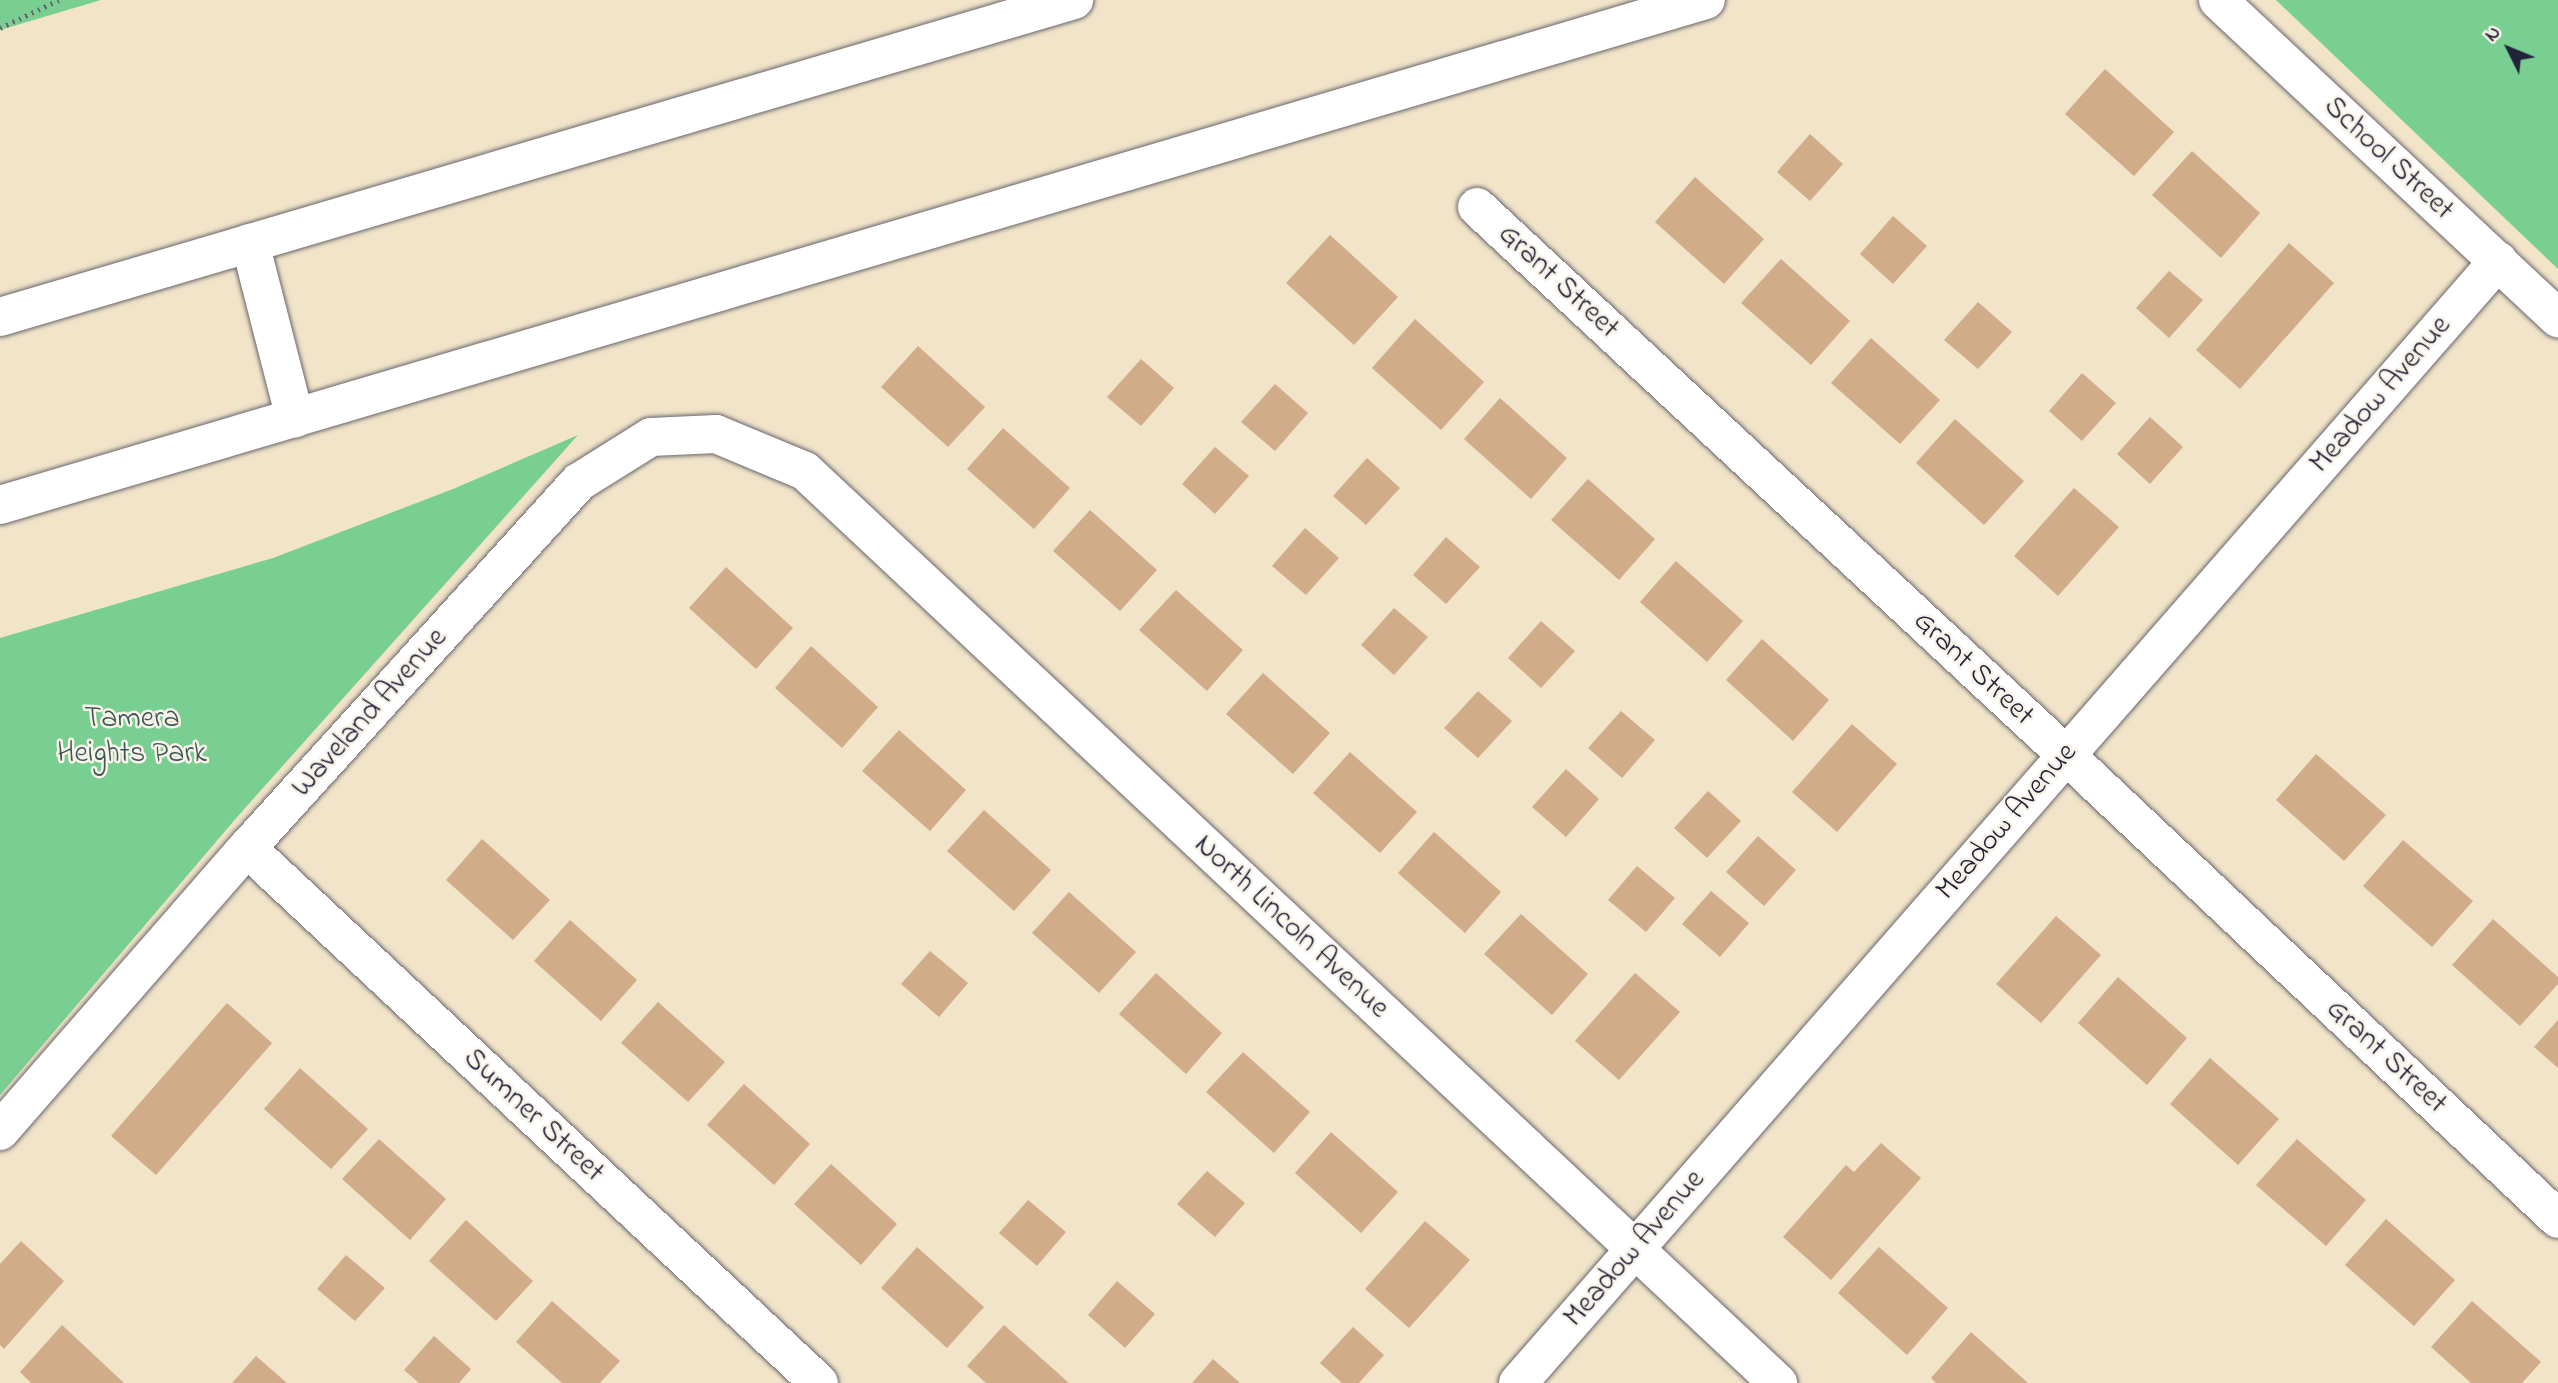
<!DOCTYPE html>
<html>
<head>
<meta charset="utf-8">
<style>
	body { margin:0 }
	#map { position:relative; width:2558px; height:1383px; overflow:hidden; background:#f1e4c9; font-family:"Indie Flower",sans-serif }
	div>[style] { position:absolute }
	.green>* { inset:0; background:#79ce92 }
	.building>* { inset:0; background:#d0ac89 }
	.path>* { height:4.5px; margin-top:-2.25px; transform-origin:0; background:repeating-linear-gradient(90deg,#6a666d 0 2px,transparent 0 7px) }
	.roads { filter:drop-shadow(0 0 2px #6a666d) drop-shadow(0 0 2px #6a666d) }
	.minor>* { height:38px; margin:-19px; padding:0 19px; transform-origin:19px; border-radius:19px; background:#fff }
	.highway>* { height:38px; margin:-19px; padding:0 19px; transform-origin:19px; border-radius:19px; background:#fff }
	span { translate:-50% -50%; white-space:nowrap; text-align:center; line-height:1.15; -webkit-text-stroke:5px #f7f3e8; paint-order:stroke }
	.street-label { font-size:30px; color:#22223b }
	.park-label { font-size:30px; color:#3c5655 }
	.north { position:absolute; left:2474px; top:14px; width:70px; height:70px; -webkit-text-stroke:5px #f7f3e8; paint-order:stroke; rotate:313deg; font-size:19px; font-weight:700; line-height:28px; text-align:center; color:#22223b }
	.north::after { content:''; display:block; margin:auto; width:24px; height:32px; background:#22223b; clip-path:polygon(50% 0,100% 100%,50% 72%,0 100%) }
</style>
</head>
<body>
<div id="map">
	<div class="green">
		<div style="clip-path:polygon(0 0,101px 0,0 30px)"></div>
		<div style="clip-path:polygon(2276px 0,2558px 0,2558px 269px)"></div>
		<div style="clip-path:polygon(578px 435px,238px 816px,0 1095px,0 638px,273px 558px,453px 489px)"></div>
	</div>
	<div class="building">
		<div style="clip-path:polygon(2105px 69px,2174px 132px,2134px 176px,2065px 114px)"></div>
		<div style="clip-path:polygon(1810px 134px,1843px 164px,1810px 201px,1777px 172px)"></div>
		<div style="clip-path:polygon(2192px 151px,2260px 213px,2221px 258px,2152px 195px)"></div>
		<div style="clip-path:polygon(1695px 177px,1764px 239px,1724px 284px,1655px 222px)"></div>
		<div style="clip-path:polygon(1893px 216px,1927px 246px,1893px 284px,1860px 254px)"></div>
		<div style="clip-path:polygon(1330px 235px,1398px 297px,1354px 345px,1286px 283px)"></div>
		<div style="clip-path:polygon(2289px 243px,2334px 283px,2240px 389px,2196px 350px)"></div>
		<div style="clip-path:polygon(1781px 259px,1850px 321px,1811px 365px,1741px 303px)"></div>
		<div style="clip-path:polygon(2169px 271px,2203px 300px,2169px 338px,2136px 308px)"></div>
		<div style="clip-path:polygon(1978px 302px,2012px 332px,1978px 369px,1944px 340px)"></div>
		<div style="clip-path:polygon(1415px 319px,1484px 382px,1441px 430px,1372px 368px)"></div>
		<div style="clip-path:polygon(1871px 338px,1940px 400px,1900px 444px,1831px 383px)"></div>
		<div style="clip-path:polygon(918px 346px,985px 407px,948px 447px,881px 387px)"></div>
		<div style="clip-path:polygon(1141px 359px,1174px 388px,1141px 426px,1107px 397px)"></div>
		<div style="clip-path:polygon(2082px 373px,2116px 403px,2082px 441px,2049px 411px)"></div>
		<div style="clip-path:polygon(1275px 384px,1308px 413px,1275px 451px,1241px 422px)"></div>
		<div style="clip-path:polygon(1500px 398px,1567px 458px,1531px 499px,1464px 439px)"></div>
		<div style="clip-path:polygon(2150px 417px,2183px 447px,2150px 484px,2117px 454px)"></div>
		<div style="clip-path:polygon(1955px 419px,2024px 481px,1984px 525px,1916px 463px)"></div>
		<div style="clip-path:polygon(1003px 428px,1070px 488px,1034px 529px,967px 469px)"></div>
		<div style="clip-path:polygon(1215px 447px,1249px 476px,1215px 514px,1182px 484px)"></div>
		<div style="clip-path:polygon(1367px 458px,1400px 488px,1366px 525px,1333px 496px)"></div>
		<div style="clip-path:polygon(1588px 479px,1655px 539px,1619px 580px,1551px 520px)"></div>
		<div style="clip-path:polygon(2074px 488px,2119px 527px,2058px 596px,2014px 556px)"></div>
		<div style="clip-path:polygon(1090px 510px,1157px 570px,1120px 611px,1053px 551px)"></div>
		<div style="clip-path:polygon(1305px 528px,1339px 558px,1306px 595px,1272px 566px)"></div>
		<div style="clip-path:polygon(1446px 537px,1480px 567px,1446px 604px,1413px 575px)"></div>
		<div style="clip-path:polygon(1676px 561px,1743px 621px,1707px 662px,1640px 602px)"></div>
		<div style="clip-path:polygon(726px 567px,793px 628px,756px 669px,689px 608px)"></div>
		<div style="clip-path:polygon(1176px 590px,1243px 650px,1207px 691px,1139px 630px)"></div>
		<div style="clip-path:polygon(1394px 608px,1428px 637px,1394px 675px,1361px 645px)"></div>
		<div style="clip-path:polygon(1541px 621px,1575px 651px,1541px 688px,1508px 658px)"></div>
		<div style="clip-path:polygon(1762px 639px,1829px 700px,1793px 741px,1726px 680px)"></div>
		<div style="clip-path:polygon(811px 646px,878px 707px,842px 748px,775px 688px)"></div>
		<div style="clip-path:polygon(1263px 673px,1330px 733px,1293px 774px,1226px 714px)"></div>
		<div style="clip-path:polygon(1478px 691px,1512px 721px,1478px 758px,1444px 728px)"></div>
		<div style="clip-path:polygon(1621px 711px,1655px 740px,1622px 778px,1588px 748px)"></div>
		<div style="clip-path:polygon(1852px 724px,1897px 764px,1837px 832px,1792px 792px)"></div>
		<div style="clip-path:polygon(899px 730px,966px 790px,930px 831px,862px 771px)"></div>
		<div style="clip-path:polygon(1350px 752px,1417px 812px,1380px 853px,1313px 793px)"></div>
		<div style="clip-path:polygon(2316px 754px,2386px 815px,2344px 861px,2276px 800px)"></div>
		<div style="clip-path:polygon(1566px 769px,1599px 799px,1566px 837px,1532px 807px)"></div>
		<div style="clip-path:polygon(1708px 791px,1741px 821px,1707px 858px,1674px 828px)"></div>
		<div style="clip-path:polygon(984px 810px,1051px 870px,1014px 911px,947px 851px)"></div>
		<div style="clip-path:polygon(1434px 832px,1501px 892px,1465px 933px,1398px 873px)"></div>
		<div style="clip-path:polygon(1758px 836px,1796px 870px,1764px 906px,1726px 872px)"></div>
		<div style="clip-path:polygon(482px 839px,550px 900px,513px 940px,446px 880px)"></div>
		<div style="clip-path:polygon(2403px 840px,2473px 901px,2432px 947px,2363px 886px)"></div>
		<div style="clip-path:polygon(1637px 866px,1675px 898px,1646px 932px,1608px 900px)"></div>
		<div style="clip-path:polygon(1711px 891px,1749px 923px,1720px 957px,1682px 924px)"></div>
		<div style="clip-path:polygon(1069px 892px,1136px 952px,1099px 993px,1032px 933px)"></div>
		<div style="clip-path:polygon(1521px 914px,1588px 974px,1552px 1015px,1484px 954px)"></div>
		<div style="clip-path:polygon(2056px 916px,2101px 955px,2041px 1023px,1996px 984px)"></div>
		<div style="clip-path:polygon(2493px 919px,2558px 977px,2558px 984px,2520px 1026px,2452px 965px)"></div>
		<div style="clip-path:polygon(570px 920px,637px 980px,601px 1021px,534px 961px)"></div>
		<div style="clip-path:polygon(930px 951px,968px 983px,939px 1017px,901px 984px)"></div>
		<div style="clip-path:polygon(1156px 973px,1222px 1033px,1186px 1074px,1119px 1014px)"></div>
		<div style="clip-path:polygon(1635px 973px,1680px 1012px,1619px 1080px,1575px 1041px)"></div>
		<div style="clip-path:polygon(2118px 977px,2187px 1038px,2147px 1085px,2078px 1023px)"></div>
		<div style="clip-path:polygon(658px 1002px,725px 1062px,688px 1102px,621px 1043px)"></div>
		<div style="clip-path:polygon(227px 1003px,272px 1043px,156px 1175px,111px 1136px)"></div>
		<div style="clip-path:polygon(2558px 1020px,2558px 1068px,2534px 1047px)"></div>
		<div style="clip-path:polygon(1243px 1052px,1310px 1112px,1274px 1153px,1206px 1092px)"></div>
		<div style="clip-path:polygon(2210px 1058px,2279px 1119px,2238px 1165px,2170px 1104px)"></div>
		<div style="clip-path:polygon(300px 1068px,368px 1129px,331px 1169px,264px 1109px)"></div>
		<div style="clip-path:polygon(744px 1084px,810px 1144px,774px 1185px,707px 1125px)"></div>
		<div style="clip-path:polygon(1331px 1132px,1398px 1192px,1361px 1233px,1295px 1173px)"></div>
		<div style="clip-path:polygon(379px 1139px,446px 1199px,410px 1240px,342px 1179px)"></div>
		<div style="clip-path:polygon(2297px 1139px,2366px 1200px,2326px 1246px,2256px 1185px)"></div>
		<div style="clip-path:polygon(1881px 1143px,1921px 1178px,1831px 1280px,1783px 1237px,1846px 1165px,1854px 1172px)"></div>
		<div style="clip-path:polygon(831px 1164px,897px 1224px,861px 1265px,794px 1204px)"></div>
		<div style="clip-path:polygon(1207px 1171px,1245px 1203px,1215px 1237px,1177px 1204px)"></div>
		<div style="clip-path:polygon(1028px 1200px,1066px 1232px,1037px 1266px,999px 1233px)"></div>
		<div style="clip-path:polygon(2386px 1219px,2455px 1280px,2414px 1326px,2345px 1265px)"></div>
		<div style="clip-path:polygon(466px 1220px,533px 1281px,496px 1321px,429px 1261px)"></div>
		<div style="clip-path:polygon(1425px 1221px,1470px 1260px,1409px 1328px,1365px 1289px)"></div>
		<div style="clip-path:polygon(21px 1241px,64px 1281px,4px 1349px,0 1345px,0 1264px)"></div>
		<div style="clip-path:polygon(917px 1247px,984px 1307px,947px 1348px,881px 1288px)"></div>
		<div style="clip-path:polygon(1879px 1247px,1948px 1308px,1907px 1355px,1838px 1293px)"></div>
		<div style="clip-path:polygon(346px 1255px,385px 1288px,355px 1321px,317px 1289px)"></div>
		<div style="clip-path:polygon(1117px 1281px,1155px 1314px,1125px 1348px,1088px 1315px)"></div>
		<div style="clip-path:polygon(552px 1301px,620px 1361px,600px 1383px,562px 1383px,516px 1342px)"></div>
		<div style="clip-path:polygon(2472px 1301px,2541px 1362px,2522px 1383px,2471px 1383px,2431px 1347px)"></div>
		<div style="clip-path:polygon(62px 1325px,124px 1383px,31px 1383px,20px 1372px)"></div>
		<div style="clip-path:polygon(1004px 1325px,1069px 1383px,986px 1383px,967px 1366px)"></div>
		<div style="clip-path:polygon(1353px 1327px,1384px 1355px,1359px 1383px,1342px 1383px,1320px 1363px)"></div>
		<div style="clip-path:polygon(1971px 1332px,2028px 1383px,1936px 1383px,1931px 1378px)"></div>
		<div style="clip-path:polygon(434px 1336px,471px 1369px,459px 1383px,419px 1383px,404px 1370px)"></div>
		<div style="clip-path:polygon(256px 1356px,287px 1383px,232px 1383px)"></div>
		<div style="clip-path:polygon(1213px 1359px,1240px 1383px,1192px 1383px)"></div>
	</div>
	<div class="path">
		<div style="left:0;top:28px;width:65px;rotate:-25.4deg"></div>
	</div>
	<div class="roads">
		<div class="minor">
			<div style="left:2218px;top:0;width:466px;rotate:43.1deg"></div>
			<div style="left:1477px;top:207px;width:805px;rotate:42.93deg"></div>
			<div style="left:2066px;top:755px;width:676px;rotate:43.32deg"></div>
			<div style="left:250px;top:243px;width:181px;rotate:75.6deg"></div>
			<div style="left:247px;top:848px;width:783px;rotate:43.09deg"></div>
			<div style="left:0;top:1131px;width:376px;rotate:-48.9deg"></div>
			<div style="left:247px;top:848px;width:494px;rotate:-47.8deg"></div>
			<div style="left:579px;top:482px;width:85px;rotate:-32deg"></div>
			<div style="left:651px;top:437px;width:65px;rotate:-2.6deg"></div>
			<div style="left:716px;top:434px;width:96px;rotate:22.6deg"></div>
			<div style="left:805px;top:471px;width:1334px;rotate:43.15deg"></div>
			<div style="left:1518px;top:1383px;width:1490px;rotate:-48.86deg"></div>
		</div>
		<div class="highway">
			<div style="left:0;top:317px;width:1120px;rotate:-16.44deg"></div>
			<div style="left:0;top:505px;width:1779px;rotate:-16.49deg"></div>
		</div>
	</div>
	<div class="street-label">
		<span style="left:2388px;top:159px;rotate:43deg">School Street</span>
		<span style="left:1558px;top:282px;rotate:43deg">Grant Street</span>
		<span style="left:2381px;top:395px;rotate:-49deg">Meadow Avenue</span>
		<span style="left:1973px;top:669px;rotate:43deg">Grant Street</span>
		<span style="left:370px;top:713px;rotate:-48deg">Waveland Avenue</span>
		<span style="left:2007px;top:822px;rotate:-49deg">Meadow Avenue</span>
		<span style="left:1291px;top:927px;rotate:43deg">North Lincoln Avenue</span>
		<span style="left:2386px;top:1057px;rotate:43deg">Grant Street</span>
		<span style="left:533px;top:1116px;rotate:43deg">Sumner Street</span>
		<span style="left:1635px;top:1249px;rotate:-49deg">Meadow Avenue</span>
	</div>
	<div class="park-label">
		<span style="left:132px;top:736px">Tamera<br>Heights Park</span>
	</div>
	<div class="north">N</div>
</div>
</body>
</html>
